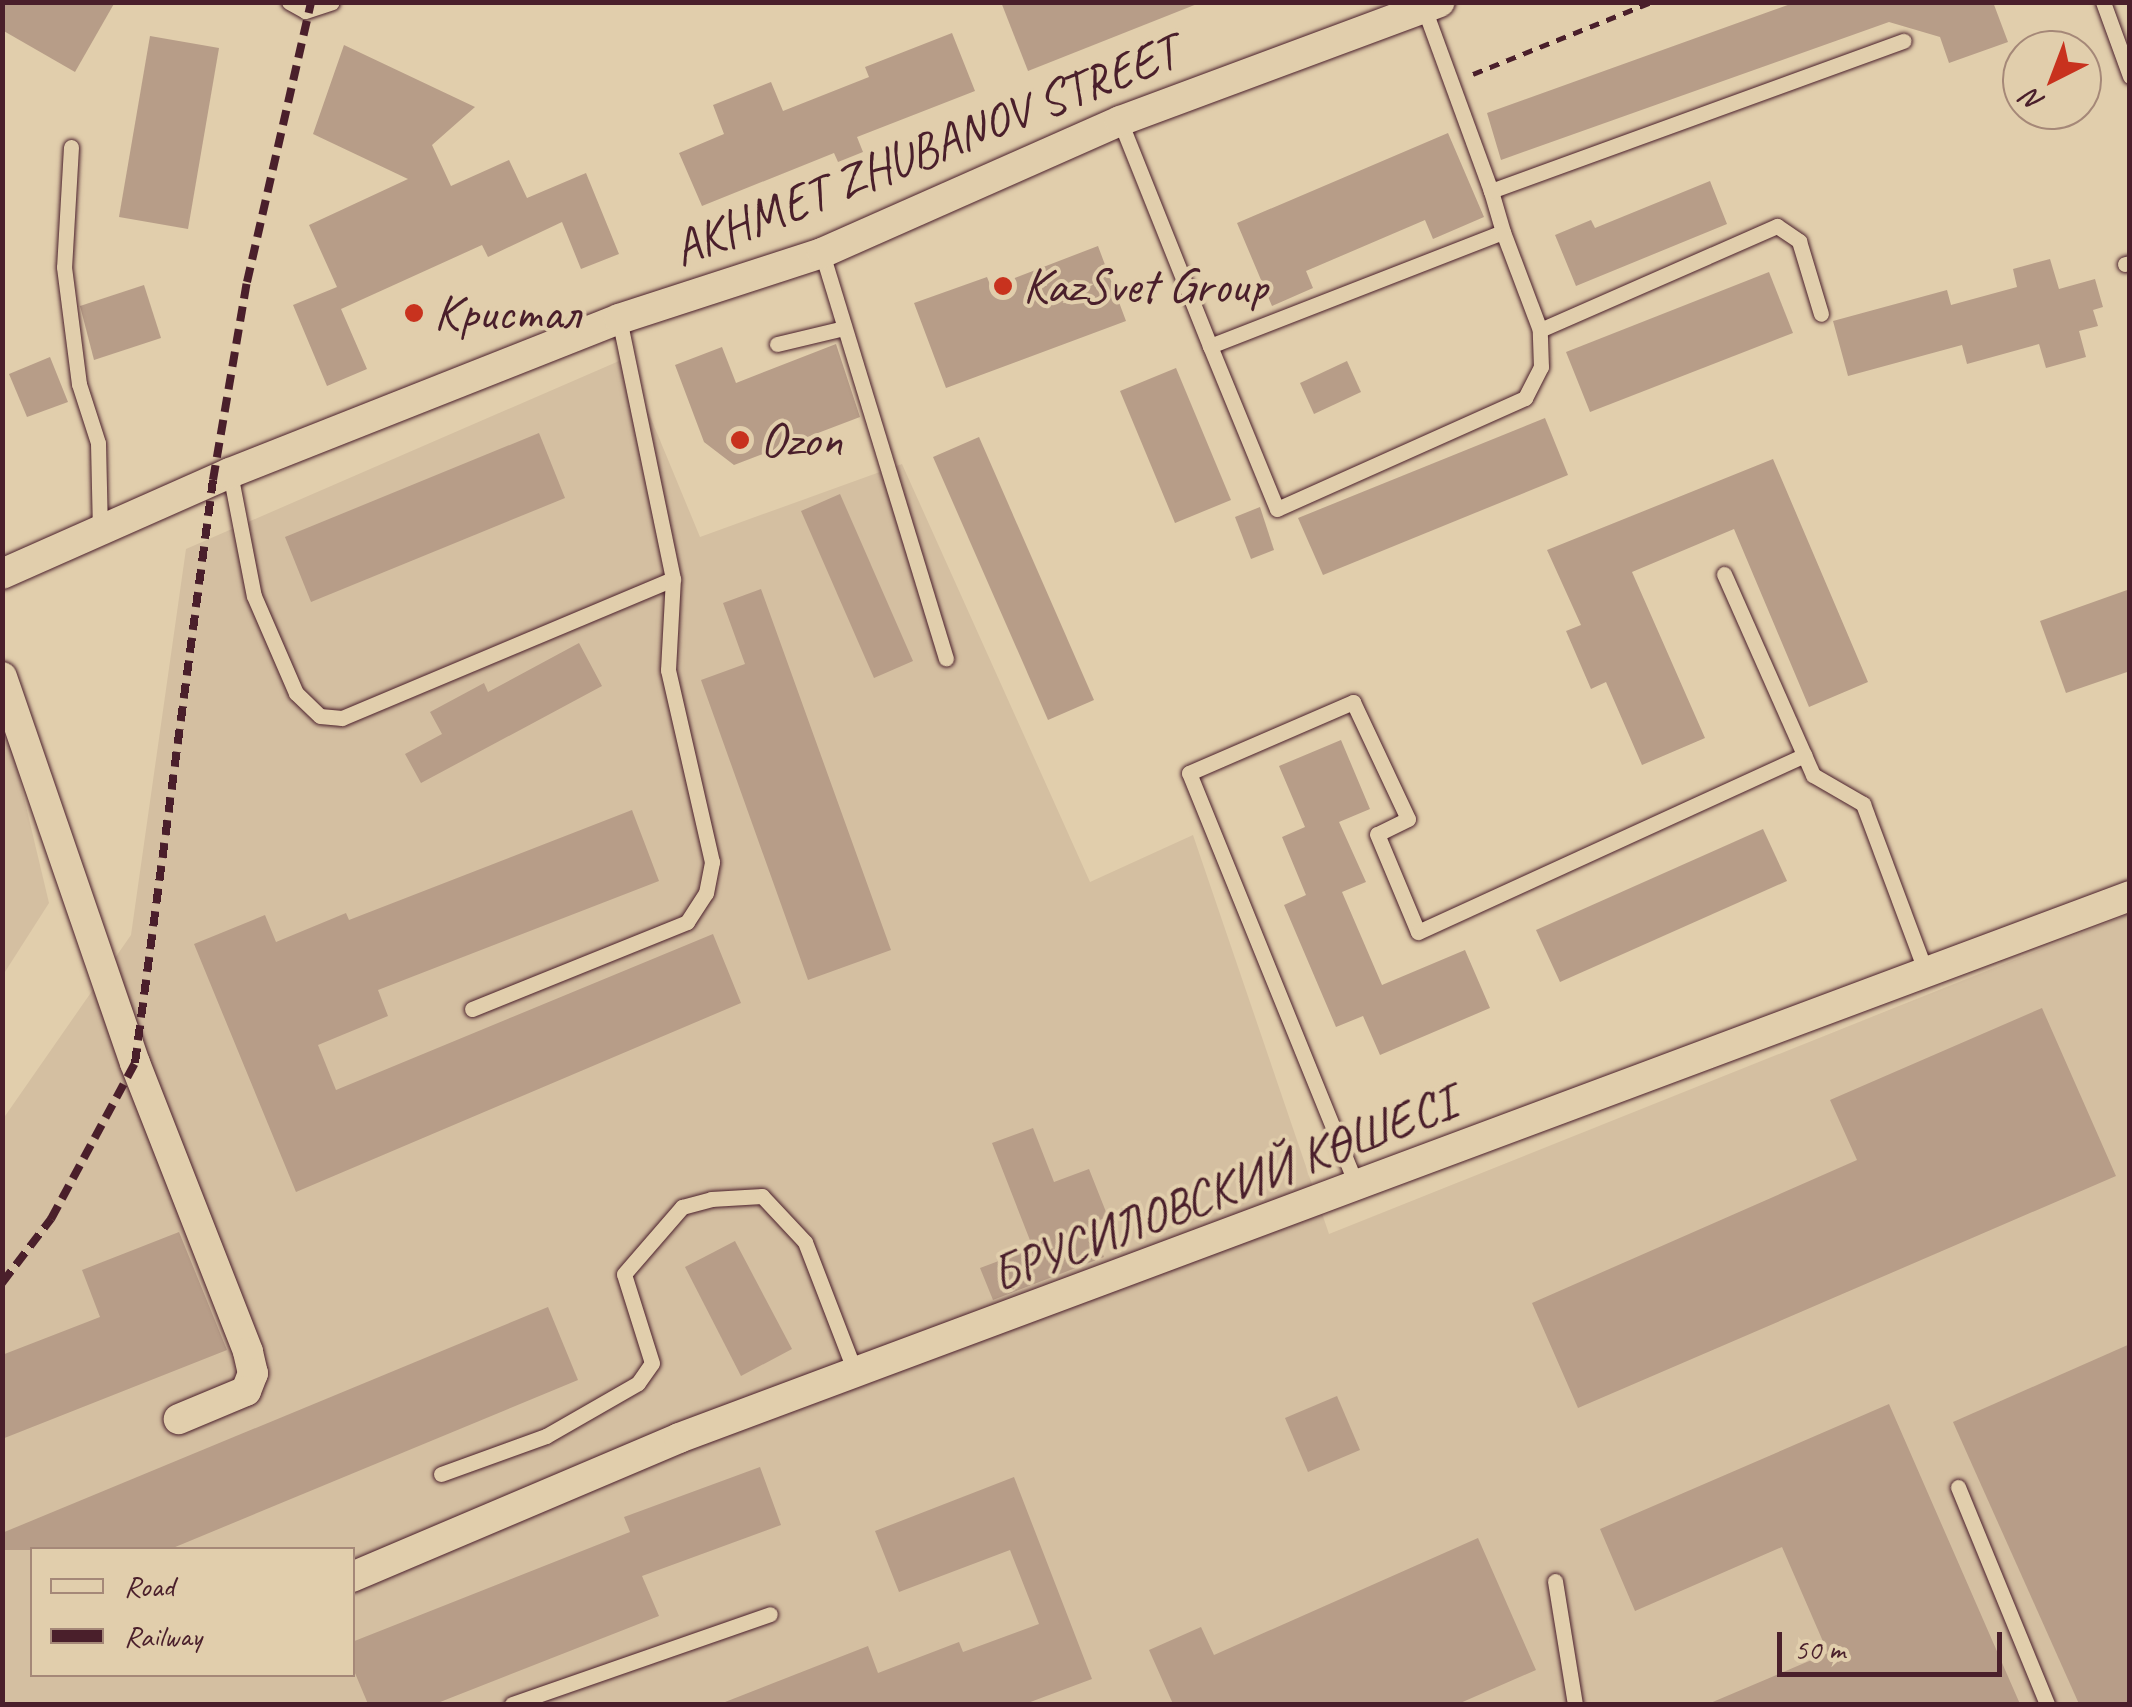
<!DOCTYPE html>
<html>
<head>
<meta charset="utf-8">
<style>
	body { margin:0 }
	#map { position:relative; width:2132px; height:1707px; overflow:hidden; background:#e1ceac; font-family:Caveat,sans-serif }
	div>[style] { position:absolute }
	.built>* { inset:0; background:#d4bfa1 }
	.building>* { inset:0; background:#b79d88 }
	.path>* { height:5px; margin-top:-2.5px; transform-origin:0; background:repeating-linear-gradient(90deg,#4a1f2b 0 10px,transparent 0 18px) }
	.roads { filter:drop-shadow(0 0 2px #4a1f2b) drop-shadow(0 0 2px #4a1f2b) }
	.service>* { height:15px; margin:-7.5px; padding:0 7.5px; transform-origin:7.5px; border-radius:7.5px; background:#e1ceac }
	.minor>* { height:30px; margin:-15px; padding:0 15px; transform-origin:15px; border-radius:15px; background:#e1ceac }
	.rail>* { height:8px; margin-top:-4px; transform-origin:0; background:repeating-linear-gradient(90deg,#4a1f2b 0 15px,transparent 0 23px) }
	.dots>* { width:28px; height:28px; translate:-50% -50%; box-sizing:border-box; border:5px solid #e1ceac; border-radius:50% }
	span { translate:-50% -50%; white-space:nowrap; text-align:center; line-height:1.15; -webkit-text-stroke:8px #e1ceac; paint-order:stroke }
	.street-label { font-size:50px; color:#4a1f2b }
	.poi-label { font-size:50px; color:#4a1f2b }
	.left { translate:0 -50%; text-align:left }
	.frame { position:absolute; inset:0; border:5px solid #4a1f2b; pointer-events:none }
	.legend { position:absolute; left:30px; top:1547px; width:325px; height:130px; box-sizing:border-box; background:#e1ceac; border:2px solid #a58878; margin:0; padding:12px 18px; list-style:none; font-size:30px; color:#4a1f2b }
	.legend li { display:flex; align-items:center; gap:20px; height:50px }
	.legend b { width:50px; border:2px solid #a58878 }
	.north { position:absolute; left:2002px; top:30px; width:100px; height:100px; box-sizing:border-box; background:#e1ceac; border:2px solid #a58878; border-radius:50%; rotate:222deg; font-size:28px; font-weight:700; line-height:40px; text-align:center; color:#4a1f2b }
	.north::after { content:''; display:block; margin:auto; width:35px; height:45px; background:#c8321e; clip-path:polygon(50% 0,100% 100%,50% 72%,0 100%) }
	.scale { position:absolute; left:1777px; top:1632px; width:225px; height:45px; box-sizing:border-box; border:5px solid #4a1f2b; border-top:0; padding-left:12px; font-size:30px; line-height:35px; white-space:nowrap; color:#4a1f2b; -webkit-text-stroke:8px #e1ceac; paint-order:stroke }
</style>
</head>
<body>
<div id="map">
	<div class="built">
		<div style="clip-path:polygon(evenodd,626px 358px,700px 537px,902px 464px,1090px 882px,1193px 835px,1329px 1234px,2129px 914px,2129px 1704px,3px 1704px,3px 1119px,131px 935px,186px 549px,626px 358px,32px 1550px,352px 1550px,352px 1674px,32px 1674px,32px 1550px)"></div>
		<div style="clip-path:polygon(2px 705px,49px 903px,3px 975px,2px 975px)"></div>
	</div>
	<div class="building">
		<div style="clip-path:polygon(2px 2px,115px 2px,75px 72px,2px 30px)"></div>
		<div style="clip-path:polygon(1001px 2px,1196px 2px,1197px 4px,1028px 71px)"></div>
		<div style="clip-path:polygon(1796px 2px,1993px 2px,2008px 42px,1949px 63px,1940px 37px,1889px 22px,1501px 160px,1487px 113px)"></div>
		<div style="clip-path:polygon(952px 33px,975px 91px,857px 137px,863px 152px,838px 162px,834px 153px,702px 206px,679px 153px,724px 134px,713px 105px,771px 82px,783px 111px,869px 77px,865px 67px)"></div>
		<div style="clip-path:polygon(150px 36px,219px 48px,188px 229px,119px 217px)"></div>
		<div style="clip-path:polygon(344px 45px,475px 107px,432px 145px,451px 186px,509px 160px,527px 198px,586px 173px,619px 254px,581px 269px,562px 222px,488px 257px,482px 245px,341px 309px,367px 369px,327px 386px,293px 305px,337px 287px,309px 225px,408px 179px,313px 134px)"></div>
		<div style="clip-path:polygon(1448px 133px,1484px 217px,1433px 239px,1425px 220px,1306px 271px,1313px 288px,1272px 306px,1237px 223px)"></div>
		<div style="clip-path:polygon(1710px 181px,1727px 224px,1576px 286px,1555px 235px,1591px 220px,1595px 228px)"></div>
		<div style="clip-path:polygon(1098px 246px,1126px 321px,946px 388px,914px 303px,987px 277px,991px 287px)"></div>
		<div style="clip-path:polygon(2050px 259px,2059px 289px,2095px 279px,2103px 307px,2093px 310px,2098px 326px,2079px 331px,2086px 357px,2046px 368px,2039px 344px,1967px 364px,1962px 345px,1848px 376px,1833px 321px,1947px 290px,1951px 305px,2017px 287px,2013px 269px)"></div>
		<div style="clip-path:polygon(1769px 272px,1793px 333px,1590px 412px,1566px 352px)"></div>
		<div style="clip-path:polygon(144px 285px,161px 338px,94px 360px,80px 306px)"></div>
		<div style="clip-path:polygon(836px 344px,860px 417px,734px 465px,704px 442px,675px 365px,722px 347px,736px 383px)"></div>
		<div style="clip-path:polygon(50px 357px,68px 402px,27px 417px,9px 374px)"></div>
		<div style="clip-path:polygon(1347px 361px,1361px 392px,1314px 414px,1300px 383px)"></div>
		<div style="clip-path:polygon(1176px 368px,1231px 500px,1175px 523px,1120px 391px)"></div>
		<div style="clip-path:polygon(1545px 418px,1568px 475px,1323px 575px,1298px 518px)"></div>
		<div style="clip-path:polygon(539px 433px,565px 498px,311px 602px,285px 537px)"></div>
		<div style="clip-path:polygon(979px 437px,1094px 700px,1048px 720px,933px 457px)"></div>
		<div style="clip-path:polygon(1773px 459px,1868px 682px,1809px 707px,1734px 529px,1632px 572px,1705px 738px,1642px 765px,1606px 682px,1591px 689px,1566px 631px,1581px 625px,1547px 550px)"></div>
		<div style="clip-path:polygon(840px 494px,913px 661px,874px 678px,801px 511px)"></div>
		<div style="clip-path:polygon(1260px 507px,1274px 550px,1251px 559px,1235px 517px)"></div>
		<div style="clip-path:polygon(761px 589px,891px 950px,808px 980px,701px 680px,745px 664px,723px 603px)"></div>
		<div style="clip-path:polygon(2130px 589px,2130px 671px,2066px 693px,2040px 621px)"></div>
		<div style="clip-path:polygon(579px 643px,602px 686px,421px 783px,405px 754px,442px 734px,430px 712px,484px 683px,488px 692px)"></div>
		<div style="clip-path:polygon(1341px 740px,1370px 809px,1339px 822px,1366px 882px,1342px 892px,1382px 985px,1465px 950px,1490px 1008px,1380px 1055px,1363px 1016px,1336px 1027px,1284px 905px,1306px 895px,1282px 837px,1305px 827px,1279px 766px)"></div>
		<div style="clip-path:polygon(632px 810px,659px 881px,378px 990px,388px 1016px,318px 1045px,336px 1090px,713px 934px,741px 1003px,296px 1192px,194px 944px,265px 915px,276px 942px,346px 913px,349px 920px)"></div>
		<div style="clip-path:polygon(1763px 829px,1787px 881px,1560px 982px,1536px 930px)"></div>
		<div style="clip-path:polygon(2042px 1008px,2116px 1176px,1578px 1408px,1532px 1303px,1857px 1160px,1830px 1100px)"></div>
		<div style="clip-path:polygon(1033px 1128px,1054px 1182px,1089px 1169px,1108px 1217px,1091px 1223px,1104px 1257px,993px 1300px,980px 1268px,1033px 1248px,992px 1143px)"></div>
		<div style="clip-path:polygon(179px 1232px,227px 1350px,2px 1439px,2px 1355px,100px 1317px,82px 1270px)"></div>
		<div style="clip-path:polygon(735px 1241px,792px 1349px,741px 1376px,685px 1267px)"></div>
		<div style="clip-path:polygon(548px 1307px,578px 1380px,168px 1550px,2px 1550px,2px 1533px)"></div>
		<div style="clip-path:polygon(2130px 1344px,2130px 1704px,2079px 1704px,1953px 1422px)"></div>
		<div style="clip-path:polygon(1337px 1396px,1360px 1450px,1308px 1472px,1285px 1418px)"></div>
		<div style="clip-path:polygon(1889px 1404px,2020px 1704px,1708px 1704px,1828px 1653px,1782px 1547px,1635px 1611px,1600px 1529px)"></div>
		<div style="clip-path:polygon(760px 1467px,781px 1525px,642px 1576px,659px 1616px,435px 1704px,368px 1704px,352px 1666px,352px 1642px,630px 1532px,624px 1517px)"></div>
		<div style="clip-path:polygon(1014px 1477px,1092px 1679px,1025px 1704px,720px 1704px,868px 1646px,878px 1673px,959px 1642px,963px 1652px,1039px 1624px,1010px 1550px,899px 1592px,875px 1531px)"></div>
		<div style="clip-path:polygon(1478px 1538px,1536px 1670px,1458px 1704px,1173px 1704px,1149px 1650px,1201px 1627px,1214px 1655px)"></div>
	</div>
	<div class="path">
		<div style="left:1473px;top:74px;width:192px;rotate:-22deg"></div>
	</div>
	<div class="roads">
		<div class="service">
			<div style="left:289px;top:2px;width:18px;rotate:29deg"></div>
			<div style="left:305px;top:11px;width:28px;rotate:-18deg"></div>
			<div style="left:2103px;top:2px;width:79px;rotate:70deg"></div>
			<div style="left:1424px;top:8px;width:195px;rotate:69.9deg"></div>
			<div style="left:1120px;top:121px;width:242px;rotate:68.2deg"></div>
			<div style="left:1210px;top:346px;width:314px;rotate:-21.3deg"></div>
			<div style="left:1503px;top:232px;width:43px;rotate:-106.3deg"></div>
			<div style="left:1491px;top:191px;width:439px;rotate:-20deg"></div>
			<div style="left:71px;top:147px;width:120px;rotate:93.3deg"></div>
			<div style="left:64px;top:267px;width:118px;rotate:82.7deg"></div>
			<div style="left:79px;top:384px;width:62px;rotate:72.1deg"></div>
			<div style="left:98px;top:443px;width:88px;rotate:88.7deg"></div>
			<div style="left:822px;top:253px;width:424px;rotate:73deg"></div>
			<div style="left:2125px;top:264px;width:5px;rotate:-11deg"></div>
			<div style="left:1540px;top:330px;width:259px;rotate:-23.7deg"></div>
			<div style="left:1777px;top:226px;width:27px;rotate:34deg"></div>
			<div style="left:1799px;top:241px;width:76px;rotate:73.2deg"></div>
			<div style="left:777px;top:344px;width:69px;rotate:-13.4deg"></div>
			<div style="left:1210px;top:346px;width:176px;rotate:67.7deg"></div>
			<div style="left:1277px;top:509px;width:272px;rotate:-24.1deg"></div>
			<div style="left:1525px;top:398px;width:35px;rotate:-63deg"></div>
			<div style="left:1541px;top:367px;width:37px;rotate:-92deg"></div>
			<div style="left:1540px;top:330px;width:105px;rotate:-110.7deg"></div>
			<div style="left:230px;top:473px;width:125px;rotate:79deg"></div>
			<div style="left:254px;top:596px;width:106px;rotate:66.6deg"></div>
			<div style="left:296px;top:693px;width:33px;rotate:44deg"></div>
			<div style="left:320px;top:716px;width:22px;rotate:5deg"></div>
			<div style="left:342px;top:718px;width:359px;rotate:-22.8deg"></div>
			<div style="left:1724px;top:574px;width:220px;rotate:66.1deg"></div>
			<div style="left:1813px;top:775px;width:58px;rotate:30.1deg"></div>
			<div style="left:1863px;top:804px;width:183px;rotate:69.5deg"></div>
			<div style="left:472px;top:1009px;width:232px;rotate:-22deg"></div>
			<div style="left:687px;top:922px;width:35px;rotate:-57deg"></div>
			<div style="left:706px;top:893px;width:32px;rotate:-79deg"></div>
			<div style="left:712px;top:862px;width:197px;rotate:-102.9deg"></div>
			<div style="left:668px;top:670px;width:91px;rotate:-86.9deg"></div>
			<div style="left:673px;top:579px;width:266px;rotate:-101.7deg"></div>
			<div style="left:1358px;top:1189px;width:449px;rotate:-112.1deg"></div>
			<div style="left:1189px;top:773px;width:179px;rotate:-23.4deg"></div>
			<div style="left:1353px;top:702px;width:129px;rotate:64.8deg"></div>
			<div style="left:1408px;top:819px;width:34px;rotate:154deg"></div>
			<div style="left:1377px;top:834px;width:106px;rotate:67.3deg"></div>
			<div style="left:1418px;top:932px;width:425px;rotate:-24.6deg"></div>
			<div style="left:441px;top:1474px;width:112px;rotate:-19.9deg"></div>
			<div style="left:546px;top:1436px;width:106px;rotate:-29.9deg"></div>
			<div style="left:638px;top:1383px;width:24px;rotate:-55deg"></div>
			<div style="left:652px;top:1363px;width:93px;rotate:-107.5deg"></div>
			<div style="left:624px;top:1274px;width:89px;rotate:-49.1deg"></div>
			<div style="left:682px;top:1207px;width:30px;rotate:-15deg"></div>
			<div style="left:711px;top:1199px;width:51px;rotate:-3.4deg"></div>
			<div style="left:762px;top:1196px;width:63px;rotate:46.9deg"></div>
			<div style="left:805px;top:1242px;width:142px;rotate:68.9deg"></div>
			<div style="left:1958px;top:1487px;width:235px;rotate:67.7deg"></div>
			<div style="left:1555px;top:1581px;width:125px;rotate:80.8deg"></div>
			<div style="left:512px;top:1704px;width:273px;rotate:-19.2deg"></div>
		</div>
		<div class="minor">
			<div style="left:2px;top:574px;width:249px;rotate:-23.9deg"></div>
			<div style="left:230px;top:473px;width:418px;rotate:-21.6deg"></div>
			<div style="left:619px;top:319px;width:213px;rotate:-18deg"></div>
			<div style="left:822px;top:253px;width:326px;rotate:-23.9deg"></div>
			<div style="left:1120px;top:121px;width:341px;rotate:-20.4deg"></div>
			<div style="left:2px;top:677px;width:408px;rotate:71deg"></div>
			<div style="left:135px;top:1063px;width:310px;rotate:68.6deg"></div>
			<div style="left:248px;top:1352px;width:22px;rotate:77deg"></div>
			<div style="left:253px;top:1373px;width:19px;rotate:111deg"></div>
			<div style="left:246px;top:1391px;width:73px;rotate:157.3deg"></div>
			<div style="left:352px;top:1577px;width:355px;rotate:-23deg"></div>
			<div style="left:679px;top:1438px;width:1549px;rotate:-20.48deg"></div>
		</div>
	</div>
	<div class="rail">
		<div style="left:2px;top:1283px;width:81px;rotate:-52.6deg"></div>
		<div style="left:51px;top:1219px;width:177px;rotate:-61.7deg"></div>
		<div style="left:135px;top:1063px;width:588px;rotate:-82.38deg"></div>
		<div style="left:213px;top:480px;width:201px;rotate:-80.3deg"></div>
		<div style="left:247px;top:282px;width:287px;rotate:-77.1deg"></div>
	</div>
	<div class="dots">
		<div style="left:1003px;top:286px;background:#c8321e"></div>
		<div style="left:414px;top:313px;background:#c8321e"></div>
		<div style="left:740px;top:440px;background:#c8321e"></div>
	</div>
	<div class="street-label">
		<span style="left:925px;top:150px;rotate:-22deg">AKHMET ZHUBANOV STREET</span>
		<span style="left:1223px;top:1189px;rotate:-21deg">БРУСИЛОВСКИЙ КӨШЕСІ</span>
	</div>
	<div class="poi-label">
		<span class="left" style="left:1023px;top:286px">KazSvet Group</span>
		<span class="left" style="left:434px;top:313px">Кристал</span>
		<span class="left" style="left:760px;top:440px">Ozon</span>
	</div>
	<div class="frame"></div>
	<ul class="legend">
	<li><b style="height:12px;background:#e1ceac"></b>Road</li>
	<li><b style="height:12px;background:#4a1f2b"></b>Railway</li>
	</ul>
	<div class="north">N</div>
	<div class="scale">50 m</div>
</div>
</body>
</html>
